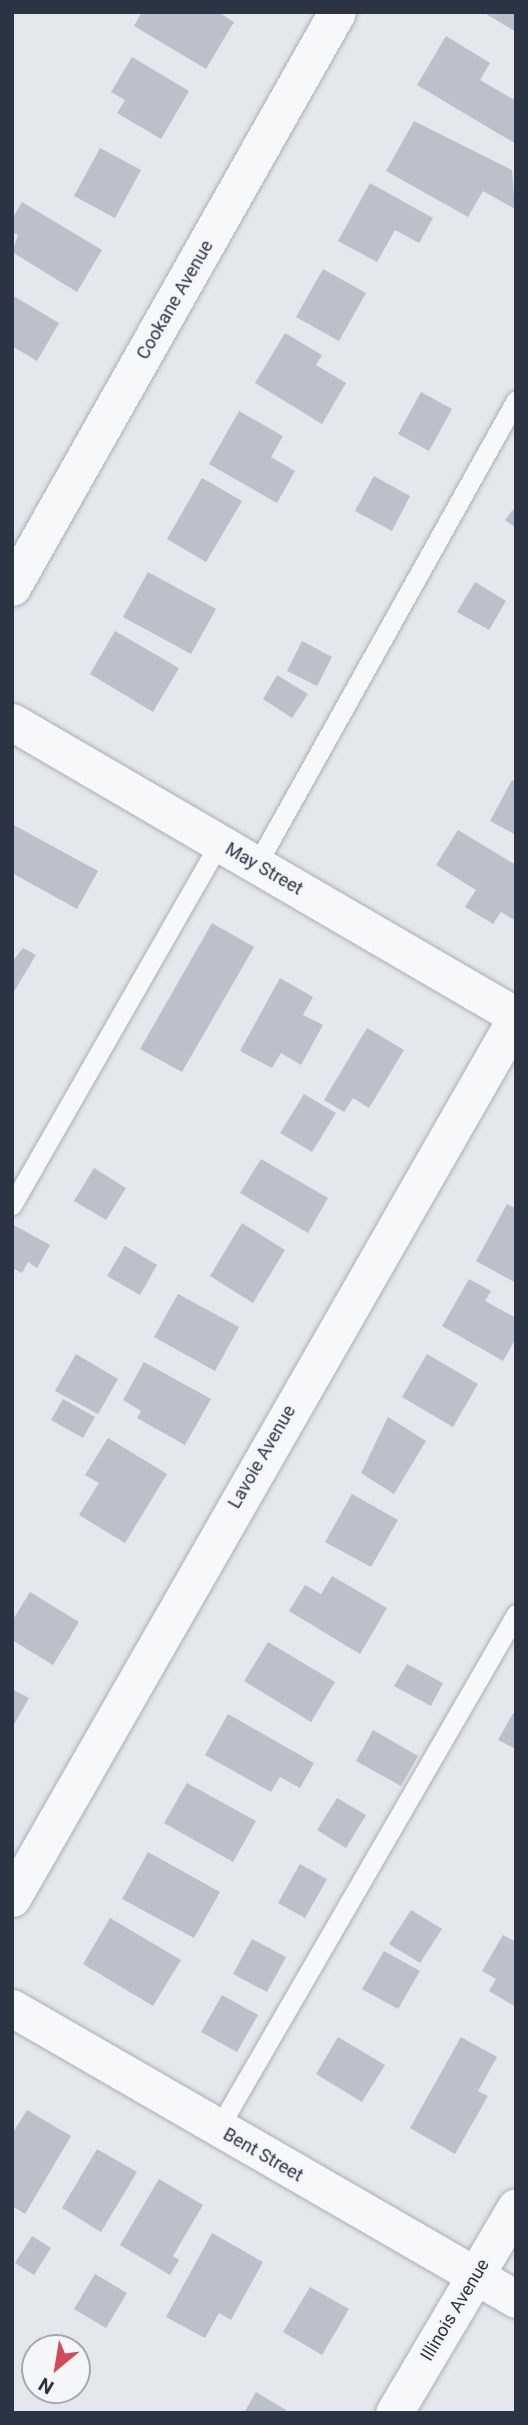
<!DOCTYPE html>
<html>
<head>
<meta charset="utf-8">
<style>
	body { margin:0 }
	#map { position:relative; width:528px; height:2425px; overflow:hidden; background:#e4e7ec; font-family:Roboto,sans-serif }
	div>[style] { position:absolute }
	.building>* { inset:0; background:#bbc0ca }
	.roads { filter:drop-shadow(0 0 2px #a9aeb7) drop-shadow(0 0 2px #a9aeb7) }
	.lane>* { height:19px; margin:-9.5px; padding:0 9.5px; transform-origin:9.5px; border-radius:9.5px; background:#f7f8fa }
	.street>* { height:37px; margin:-18.5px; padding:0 18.5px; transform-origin:18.5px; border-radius:18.5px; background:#f7f8fa }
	span { translate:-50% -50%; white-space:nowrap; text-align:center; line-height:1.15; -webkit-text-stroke:5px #f4f6f9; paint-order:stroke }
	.street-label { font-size:18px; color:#2b3445 }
	.frame { position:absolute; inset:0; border:14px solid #2b3445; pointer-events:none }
	.north { position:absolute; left:21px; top:2334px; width:70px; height:70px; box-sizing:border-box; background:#f4f6f9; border:2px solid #a4a8b1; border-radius:50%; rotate:210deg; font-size:19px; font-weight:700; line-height:28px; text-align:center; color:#2b3445 }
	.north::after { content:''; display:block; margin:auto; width:24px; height:32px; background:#d1495b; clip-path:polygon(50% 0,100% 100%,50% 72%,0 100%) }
</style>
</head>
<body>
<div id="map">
	<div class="building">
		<div style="clip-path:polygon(142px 12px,218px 12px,234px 22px,206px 69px,134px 26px)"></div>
		<div style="clip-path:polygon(483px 12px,516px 12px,516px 32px)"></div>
		<div style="clip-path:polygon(446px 36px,490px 63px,480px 80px,516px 101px,516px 144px,417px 85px)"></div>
		<div style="clip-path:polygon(132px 57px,189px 91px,161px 139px,117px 113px,125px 100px,111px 92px)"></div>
		<div style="clip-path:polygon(414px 121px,512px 170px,515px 209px,483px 191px,468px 217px,386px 171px)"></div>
		<div style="clip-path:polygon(100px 148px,141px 170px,115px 218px,74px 196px)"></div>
		<div style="clip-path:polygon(370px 183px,433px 218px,419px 243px,395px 230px,377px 262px,338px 241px)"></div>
		<div style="clip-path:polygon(22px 202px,102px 250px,77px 292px,12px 252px,18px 235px,12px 232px,12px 219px)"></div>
		<div style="clip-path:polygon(323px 269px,366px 293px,339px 341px,296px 317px)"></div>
		<div style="clip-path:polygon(12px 295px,59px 323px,37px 361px,12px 346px)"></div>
		<div style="clip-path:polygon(285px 333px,322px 355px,316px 365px,346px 383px,322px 424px,255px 383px)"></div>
		<div style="clip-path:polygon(421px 392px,452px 409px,429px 451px,398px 434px)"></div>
		<div style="clip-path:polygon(239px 411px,283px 436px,271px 457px,295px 471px,277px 503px,209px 464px)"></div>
		<div style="clip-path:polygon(374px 476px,410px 496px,392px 531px,355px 511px)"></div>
		<div style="clip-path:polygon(202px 478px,242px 501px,206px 562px,167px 539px)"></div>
		<div style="clip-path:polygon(516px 506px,516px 528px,505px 520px)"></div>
		<div style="clip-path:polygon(148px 572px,216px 609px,191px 654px,123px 617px)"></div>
		<div style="clip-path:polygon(475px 582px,506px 601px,489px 630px,457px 612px)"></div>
		<div style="clip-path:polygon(115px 631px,179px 668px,153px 712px,90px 674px)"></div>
		<div style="clip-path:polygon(302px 641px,332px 657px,317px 686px,287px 671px)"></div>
		<div style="clip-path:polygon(277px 675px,308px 694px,292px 718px,263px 699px)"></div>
		<div style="clip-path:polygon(512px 780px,516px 782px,516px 835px,490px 821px)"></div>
		<div style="clip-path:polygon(12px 824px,98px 871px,77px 909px,12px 873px)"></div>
		<div style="clip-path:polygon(458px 830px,516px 865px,516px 921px,501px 912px,493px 924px,465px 907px,476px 890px,436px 865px)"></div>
		<div style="clip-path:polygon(212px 923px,254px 947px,182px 1072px,140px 1049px)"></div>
		<div style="clip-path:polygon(23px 948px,36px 955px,12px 995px,12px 962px)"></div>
		<div style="clip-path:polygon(280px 978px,313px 997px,303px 1015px,323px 1025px,301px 1065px,281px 1053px,272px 1068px,240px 1051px)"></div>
		<div style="clip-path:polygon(367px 1028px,404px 1050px,369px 1108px,353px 1098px,344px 1112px,324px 1100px)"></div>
		<div style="clip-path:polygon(304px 1094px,336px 1113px,312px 1152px,280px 1133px)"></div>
		<div style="clip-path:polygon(261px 1159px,328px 1198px,308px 1233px,240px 1193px)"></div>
		<div style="clip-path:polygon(94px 1168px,126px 1188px,106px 1220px,74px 1201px)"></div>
		<div style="clip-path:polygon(507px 1204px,516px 1209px,516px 1283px,476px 1261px)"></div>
		<div style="clip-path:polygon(242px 1223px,285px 1250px,253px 1303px,210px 1276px)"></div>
		<div style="clip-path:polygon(12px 1224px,50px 1245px,37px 1268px,28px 1262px,22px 1273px,12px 1268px)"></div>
		<div style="clip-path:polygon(125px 1246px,157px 1265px,140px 1295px,107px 1276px)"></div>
		<div style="clip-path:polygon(469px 1279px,491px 1291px,485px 1301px,516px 1318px,516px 1338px,503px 1361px,442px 1326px)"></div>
		<div style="clip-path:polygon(178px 1294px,239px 1327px,215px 1371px,154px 1337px)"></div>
		<div style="clip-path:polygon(76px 1354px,118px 1379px,98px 1414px,55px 1391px)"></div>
		<div style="clip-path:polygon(427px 1354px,478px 1384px,453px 1427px,402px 1397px)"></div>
		<div style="clip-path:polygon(144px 1362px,211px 1399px,185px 1445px,137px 1418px,141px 1411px,123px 1400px)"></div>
		<div style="clip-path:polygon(63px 1399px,95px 1417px,83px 1438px,51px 1420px)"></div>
		<div style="clip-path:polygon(388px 1417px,426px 1441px,394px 1494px,361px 1473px)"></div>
		<div style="clip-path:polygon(108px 1438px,167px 1474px,125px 1543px,79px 1515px,99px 1483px,85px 1475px)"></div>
		<div style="clip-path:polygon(352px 1494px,398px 1520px,371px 1567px,325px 1542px)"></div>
		<div style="clip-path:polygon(332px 1576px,387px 1608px,360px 1654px,289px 1611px,305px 1585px,321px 1594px)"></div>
		<div style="clip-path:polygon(30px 1592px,79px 1622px,53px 1665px,12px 1640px,12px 1621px)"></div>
		<div style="clip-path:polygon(268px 1642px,335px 1682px,311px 1722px,244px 1681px)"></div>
		<div style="clip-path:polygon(407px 1664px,443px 1683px,431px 1706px,394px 1686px)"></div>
		<div style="clip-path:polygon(12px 1689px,29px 1698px,12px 1728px)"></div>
		<div style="clip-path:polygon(513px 1713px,516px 1715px,516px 1749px,498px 1740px)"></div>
		<div style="clip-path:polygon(228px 1714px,314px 1763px,300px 1788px,280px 1777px,271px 1792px,205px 1755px)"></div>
		<div style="clip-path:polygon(373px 1730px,418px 1756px,401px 1786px,356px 1761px)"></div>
		<div style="clip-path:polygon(187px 1783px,256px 1821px,233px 1862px,164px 1823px)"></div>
		<div style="clip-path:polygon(337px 1798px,366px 1815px,346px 1848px,317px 1830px)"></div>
		<div style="clip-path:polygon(148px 1852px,220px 1892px,194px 1938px,122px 1899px)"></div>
		<div style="clip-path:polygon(300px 1864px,327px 1879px,305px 1918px,278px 1903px)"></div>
		<div style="clip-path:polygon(411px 1910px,442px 1929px,420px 1963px,389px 1944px)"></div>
		<div style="clip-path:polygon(110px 1918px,181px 1960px,153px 2006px,83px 1964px)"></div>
		<div style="clip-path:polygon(503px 1935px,516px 1942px,516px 2007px,489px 1991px,496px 1979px,482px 1971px)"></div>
		<div style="clip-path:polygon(252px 1939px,286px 1957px,267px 1992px,233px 1974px)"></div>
		<div style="clip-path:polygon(384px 1951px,420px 1971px,398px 2009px,362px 1989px)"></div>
		<div style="clip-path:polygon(222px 1995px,258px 2015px,237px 2052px,201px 2032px)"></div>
		<div style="clip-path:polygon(338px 2037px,385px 2065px,362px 2102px,316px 2074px)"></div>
		<div style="clip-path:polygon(461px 2037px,497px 2057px,478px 2091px,488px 2096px,455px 2154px,410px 2128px)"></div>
		<div style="clip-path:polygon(27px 2110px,71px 2136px,25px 2214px,12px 2206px,12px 2134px)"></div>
		<div style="clip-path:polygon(97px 2149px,137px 2172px,101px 2232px,62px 2208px)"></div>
		<div style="clip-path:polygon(159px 2179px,203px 2205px,173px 2256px,179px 2260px,170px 2275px,120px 2245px)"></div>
		<div style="clip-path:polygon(212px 2233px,263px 2262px,231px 2320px,219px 2313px,205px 2338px,166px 2317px)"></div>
		<div style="clip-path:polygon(32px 2236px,51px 2248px,34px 2275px,15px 2263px)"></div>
		<div style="clip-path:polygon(95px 2274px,127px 2293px,106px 2328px,74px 2309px)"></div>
		<div style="clip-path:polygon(310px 2287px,349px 2309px,322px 2355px,283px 2332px)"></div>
		<div style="clip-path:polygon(256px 2392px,291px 2413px,244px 2413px)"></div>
	</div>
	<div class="roads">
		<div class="lane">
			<div style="left:257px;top:864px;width:531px;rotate:-60.83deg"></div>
			<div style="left:12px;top:1205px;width:417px;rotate:-60.2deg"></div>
			<div style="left:218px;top:2129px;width:595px;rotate:-59.94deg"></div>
		</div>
		<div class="street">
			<div style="left:12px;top:587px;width:660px;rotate:-60.52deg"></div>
			<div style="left:12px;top:722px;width:583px;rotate:30.26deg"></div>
			<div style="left:12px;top:1898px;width:1014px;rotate:-60.2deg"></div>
			<div style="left:12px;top:2008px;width:582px;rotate:30deg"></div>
			<div style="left:394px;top:2413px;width:239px;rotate:-59.4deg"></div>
		</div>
	</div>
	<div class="street-label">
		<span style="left:175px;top:300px;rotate:-60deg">Cookane Avenue</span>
		<span style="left:264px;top:869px;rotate:30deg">May Street</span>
		<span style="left:262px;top:1457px;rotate:-60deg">Lavoie Avenue</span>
		<span style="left:263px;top:2155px;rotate:30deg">Bent Street</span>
		<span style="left:455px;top:2310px;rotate:-59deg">Illinois Avenue</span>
	</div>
	<div class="frame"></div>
	<div class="north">N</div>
</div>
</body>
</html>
